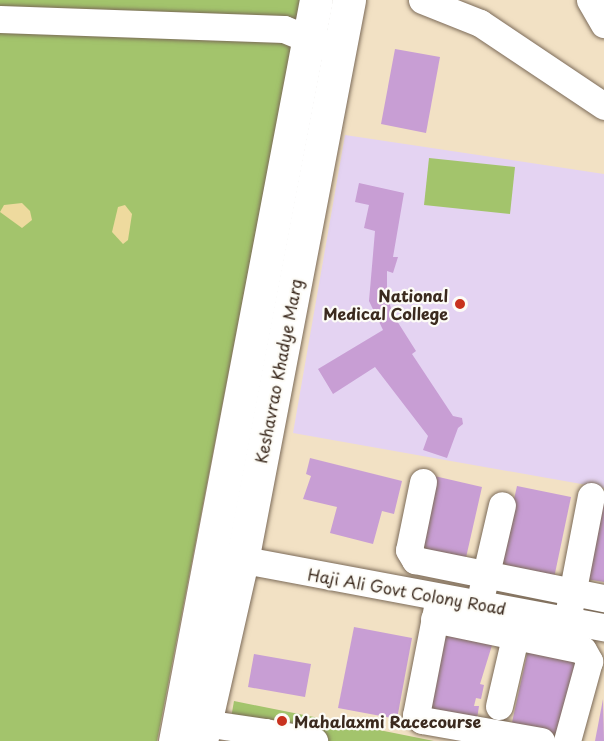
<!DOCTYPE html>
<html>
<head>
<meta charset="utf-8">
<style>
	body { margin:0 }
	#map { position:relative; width:604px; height:741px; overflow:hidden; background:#f2e1c4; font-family:"Playpen Sans",sans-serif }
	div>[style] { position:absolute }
	.built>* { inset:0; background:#e4d3f2 }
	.green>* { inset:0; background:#a3c46c }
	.sand>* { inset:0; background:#eeda9e }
	.building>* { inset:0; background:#c89ed4 }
	.roads { filter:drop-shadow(0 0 2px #7b6a58) drop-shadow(0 0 2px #7b6a58) }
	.minor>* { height:27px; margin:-13.5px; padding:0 13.5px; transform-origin:13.5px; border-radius:13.5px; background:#fff }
	.major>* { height:33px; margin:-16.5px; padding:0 16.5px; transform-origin:16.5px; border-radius:16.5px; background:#fff }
	.dots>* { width:16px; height:16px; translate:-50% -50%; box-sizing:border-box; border:3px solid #fdfcf7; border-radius:50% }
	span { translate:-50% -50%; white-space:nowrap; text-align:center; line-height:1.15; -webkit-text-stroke:4.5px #fdfcf7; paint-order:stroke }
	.poi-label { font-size:16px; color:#3b2a1e; font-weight:700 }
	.right { translate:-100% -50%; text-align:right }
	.left { translate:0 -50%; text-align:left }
	.street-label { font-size:16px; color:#3b2a1e }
</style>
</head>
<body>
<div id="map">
	<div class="built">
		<div style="clip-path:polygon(345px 135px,604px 174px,604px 488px,293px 433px)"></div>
	</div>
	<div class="green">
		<div style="clip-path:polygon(0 0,301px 0,157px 741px,0 741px)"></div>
		<div style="clip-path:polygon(429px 158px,515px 167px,510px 214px,424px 205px)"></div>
		<div style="clip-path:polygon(234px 701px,434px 741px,227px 741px)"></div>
	</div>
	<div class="sand">
		<div style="clip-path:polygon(22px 203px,30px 211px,32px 220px,22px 228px,0 212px,4px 205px)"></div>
		<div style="clip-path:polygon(125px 205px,132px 214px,128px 240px,123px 244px,112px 232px,118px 207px)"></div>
	</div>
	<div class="building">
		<div style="clip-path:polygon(395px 49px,440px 57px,426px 133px,381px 124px)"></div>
		<div style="clip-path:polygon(359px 183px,404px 193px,393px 257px,398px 257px,393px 273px,387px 271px,387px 292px,392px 313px,416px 351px,412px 354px,453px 416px,462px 418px,463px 424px,458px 428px,447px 458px,423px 450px,428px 436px,375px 367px,333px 394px,318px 369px,383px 330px,369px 301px,375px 231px,364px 228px,369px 205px,355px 202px)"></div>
		<div style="clip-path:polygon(310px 458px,402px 481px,394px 514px,382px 511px,373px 544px,330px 533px,337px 507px,303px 499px,311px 476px,306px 474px)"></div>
		<div style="clip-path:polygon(430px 475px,482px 487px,465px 562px,414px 551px)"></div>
		<div style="clip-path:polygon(517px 486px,571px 497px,554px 578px,499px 566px)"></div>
		<div style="clip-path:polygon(602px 501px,604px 501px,604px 582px,586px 579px)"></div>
		<div style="clip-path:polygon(354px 627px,412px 638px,397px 719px,338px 708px)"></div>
		<div style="clip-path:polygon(441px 631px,493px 642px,480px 684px,484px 685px,481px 699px,476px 698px,474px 706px,479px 706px,477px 719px,422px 709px)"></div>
		<div style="clip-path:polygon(528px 650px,580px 661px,563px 738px,511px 727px)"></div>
		<div style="clip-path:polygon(254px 654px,311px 664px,305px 697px,248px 687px)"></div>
		<div style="clip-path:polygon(603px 699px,604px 741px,595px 741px)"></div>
	</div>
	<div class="roads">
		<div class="minor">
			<div style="left:422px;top:0;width:62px;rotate:21.6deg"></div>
			<div style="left:480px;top:23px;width:149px;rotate:33.8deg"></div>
			<div style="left:590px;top:0;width:28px;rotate:60deg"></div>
			<div style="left:0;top:19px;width:284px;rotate:2deg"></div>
			<div style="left:284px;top:29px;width:44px;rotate:22.5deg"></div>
			<div style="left:423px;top:482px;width:69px;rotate:101.6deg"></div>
			<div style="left:409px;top:550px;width:12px;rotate:59deg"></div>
			<div style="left:415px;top:560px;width:193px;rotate:11.4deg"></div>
			<div style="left:223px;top:556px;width:388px;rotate:10.6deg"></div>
			<div style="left:482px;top:591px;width:88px;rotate:-76.9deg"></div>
			<div style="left:439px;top:597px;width:120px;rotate:101deg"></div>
			<div style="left:416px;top:715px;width:8px;rotate:40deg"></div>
			<div style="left:422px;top:720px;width:121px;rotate:10deg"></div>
			<div style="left:569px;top:610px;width:116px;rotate:-79.1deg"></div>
			<div style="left:434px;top:619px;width:152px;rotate:11.8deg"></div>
			<div style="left:583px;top:650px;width:13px;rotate:61deg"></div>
			<div style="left:589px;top:661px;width:83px;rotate:105.4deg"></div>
			<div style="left:499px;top:706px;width:88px;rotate:-76.9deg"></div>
			<div style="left:204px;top:723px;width:62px;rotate:8.4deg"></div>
			<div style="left:263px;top:741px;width:9px;rotate:-77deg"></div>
			<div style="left:265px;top:732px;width:50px;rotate:10.4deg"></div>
		</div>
		<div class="major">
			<div style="left:175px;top:741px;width:754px;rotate:-79.23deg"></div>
			<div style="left:201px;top:741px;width:185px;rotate:-77.2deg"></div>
			<div style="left:242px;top:561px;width:571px;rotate:-79.2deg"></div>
		</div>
	</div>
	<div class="dots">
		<div style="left:460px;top:304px;background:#c8321e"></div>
		<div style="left:282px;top:721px;background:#c8321e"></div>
	</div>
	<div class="poi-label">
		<span class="right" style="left:448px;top:304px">National<br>Medical College</span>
		<span class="left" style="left:294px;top:721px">Mahalaxmi Racecourse</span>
	</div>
	<div class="street-label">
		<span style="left:278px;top:371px;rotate:-79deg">Keshavrao Khadye Marg</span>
		<span style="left:407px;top:591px;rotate:10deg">Haji Ali Govt Colony Road</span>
	</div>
</div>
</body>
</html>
